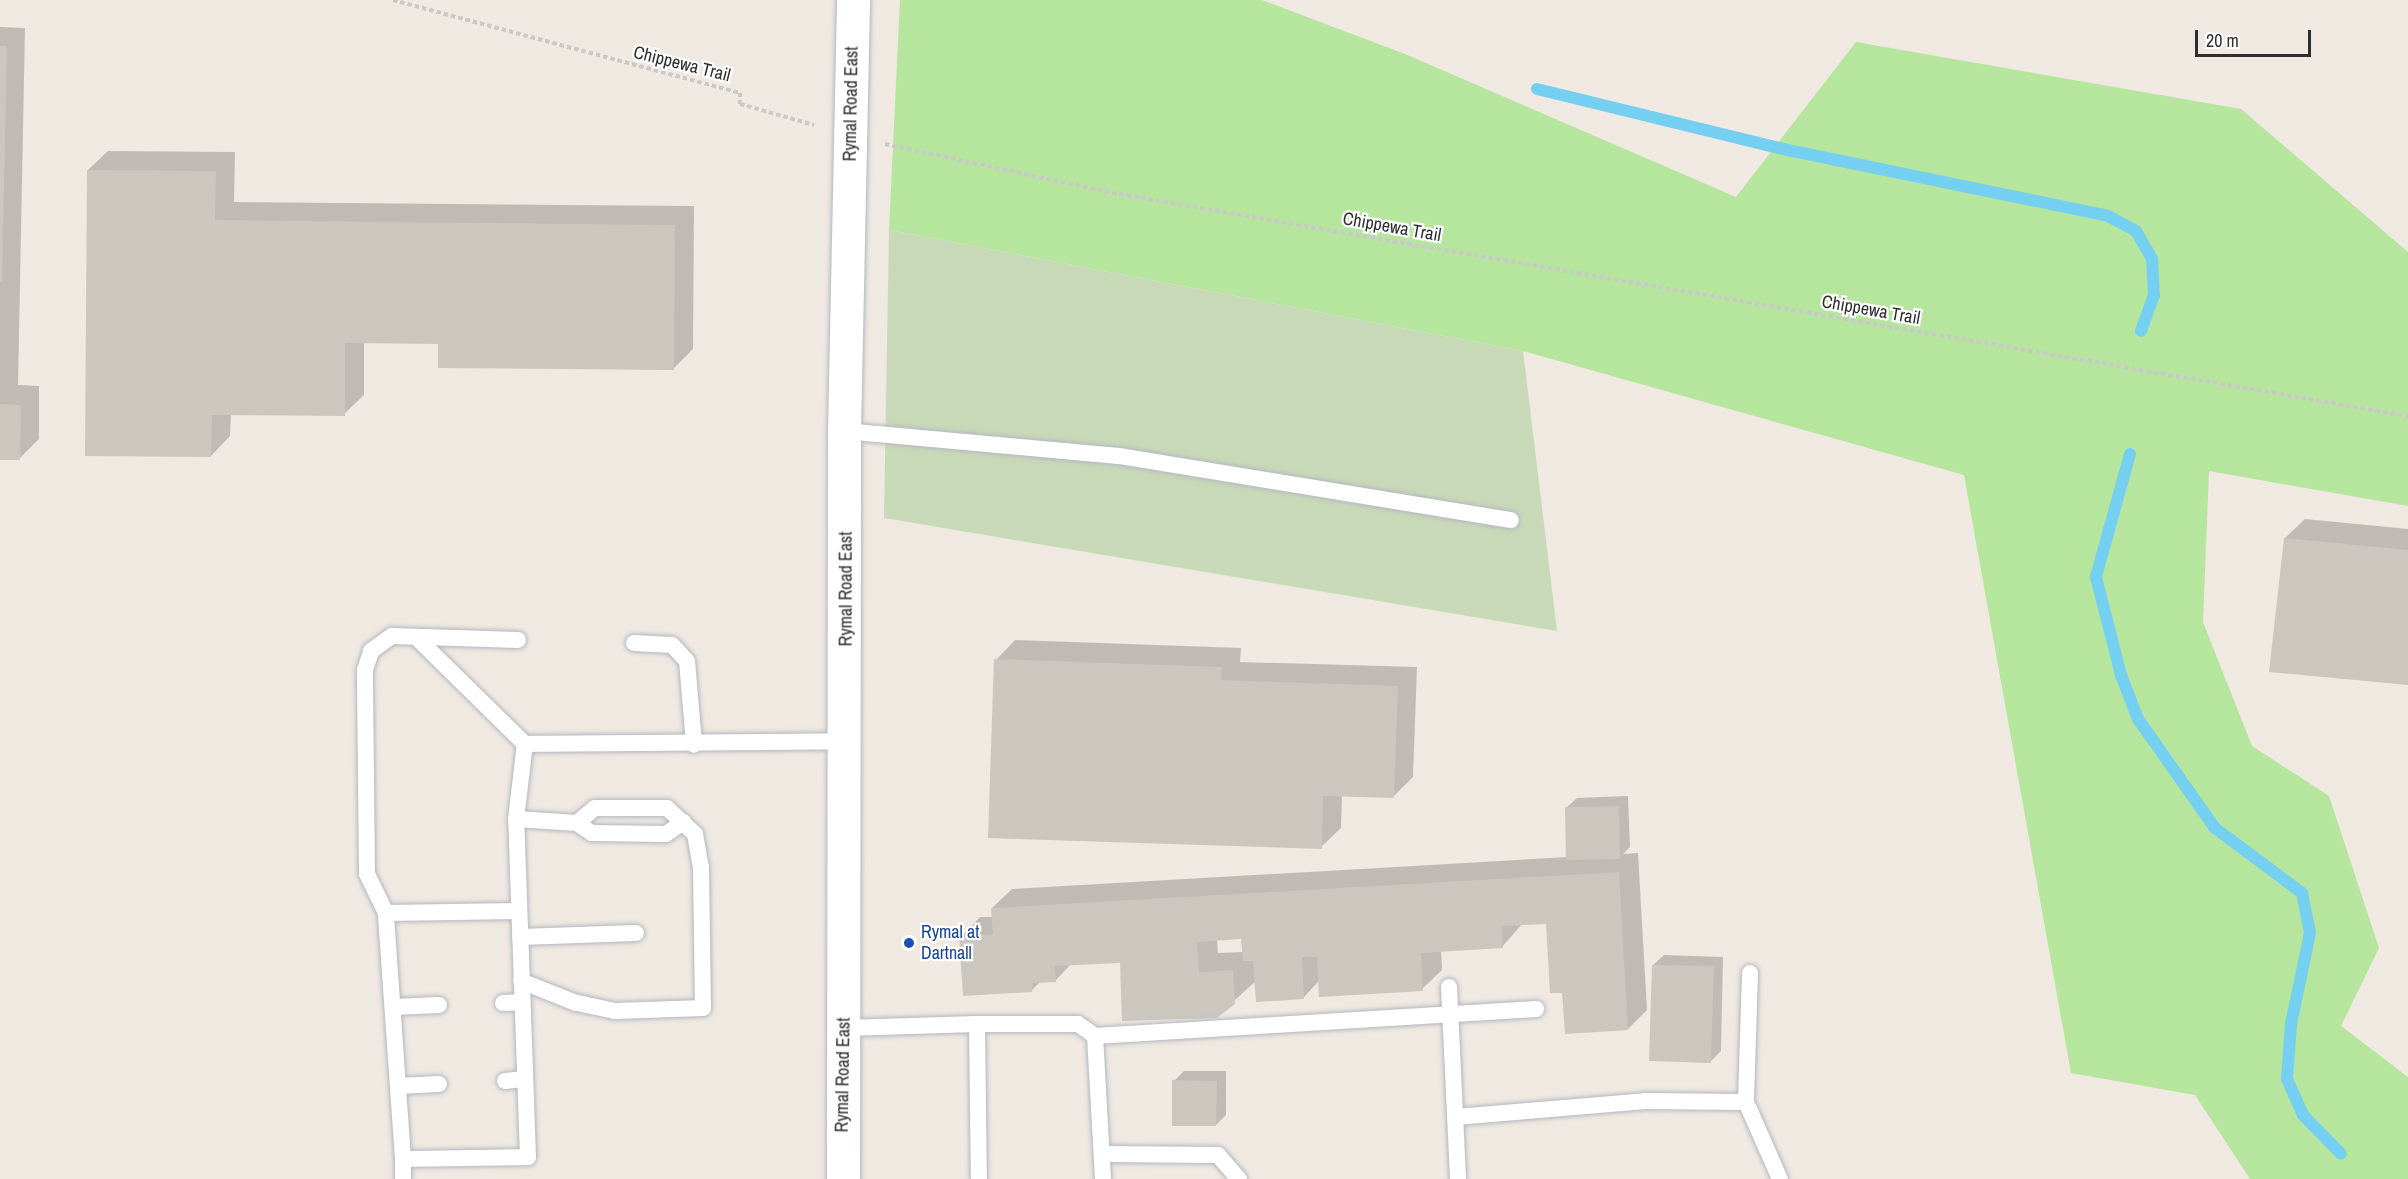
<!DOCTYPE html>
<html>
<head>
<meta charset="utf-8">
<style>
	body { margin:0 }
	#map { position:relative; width:2408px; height:1179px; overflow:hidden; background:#efe9e1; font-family:"Archivo Narrow",sans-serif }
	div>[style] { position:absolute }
	.green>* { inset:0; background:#b6e59e }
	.cemetery>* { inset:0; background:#c8d9b8 }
	.shadow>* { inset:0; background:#0003 }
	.stream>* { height:12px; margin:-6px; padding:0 6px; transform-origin:6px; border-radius:6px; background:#75cff0 }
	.building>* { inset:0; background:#cbc7bf }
	.path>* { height:4px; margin-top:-2px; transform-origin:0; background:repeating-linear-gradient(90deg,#c9c9c9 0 4.5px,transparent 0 7.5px) }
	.roads { filter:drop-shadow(0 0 2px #b4b7c1) drop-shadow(0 0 2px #b4b7c1) }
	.lane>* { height:16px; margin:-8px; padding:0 8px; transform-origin:8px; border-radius:8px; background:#fff }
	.secondary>* { height:33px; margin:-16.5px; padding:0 16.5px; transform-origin:16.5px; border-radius:16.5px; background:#fff }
	.dots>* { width:16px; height:16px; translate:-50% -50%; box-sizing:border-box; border:3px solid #fff; border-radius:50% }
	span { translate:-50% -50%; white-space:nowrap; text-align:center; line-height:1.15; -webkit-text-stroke:4.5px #fff; paint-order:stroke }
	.street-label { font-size:18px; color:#2e2e2e }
	.transit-label { font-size:18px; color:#164399 }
	.left { translate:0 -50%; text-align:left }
	.scale { position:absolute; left:2195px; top:30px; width:116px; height:27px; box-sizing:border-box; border:3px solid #2e2e2e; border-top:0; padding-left:8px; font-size:18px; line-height:21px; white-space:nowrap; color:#2e2e2e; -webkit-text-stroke:4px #fff; paint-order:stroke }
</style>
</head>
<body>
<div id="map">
	<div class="green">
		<div style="clip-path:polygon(900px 0,1262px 0,1405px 54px,1736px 197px,1856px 42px,2241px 109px,2408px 252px,2408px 506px,2209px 471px,2203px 622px,2252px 746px,2329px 796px,2379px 948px,2341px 1026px,2408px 1077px,2408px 1179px,2250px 1179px,2195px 1095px,2071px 1073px,1964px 475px,1523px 351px,889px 230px)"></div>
	</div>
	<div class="cemetery">
		<div style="clip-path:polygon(889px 230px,1523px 351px,1557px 631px,884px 518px)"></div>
	</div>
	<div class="shadow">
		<div style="clip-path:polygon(0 27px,25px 28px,18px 385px,39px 386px,39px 439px,19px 459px,0 458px)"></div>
		<div style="clip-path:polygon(108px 151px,235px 152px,234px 202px,694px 206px,693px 349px,673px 369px,440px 343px,364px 342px,364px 395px,344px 414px,231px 413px,230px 436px,211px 456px,88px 170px)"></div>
		<div style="clip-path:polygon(2305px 519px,2408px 529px,2408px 684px,2285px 538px)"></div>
		<div style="clip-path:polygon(1015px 640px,1241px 648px,1240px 662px,1417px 667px,1413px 777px,1393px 797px,1342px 795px,1341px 828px,1321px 847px,996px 660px)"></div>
		<div style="clip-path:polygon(evenodd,1628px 796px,1630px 847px,1623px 854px,1638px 853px,1647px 1010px,1628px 1029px,1564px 991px,1547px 922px,1522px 924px,1502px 947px,1441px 950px,1442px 970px,1422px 989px,1319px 981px,1304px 997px,1256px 981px,1217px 1016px,1122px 962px,1072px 963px,1055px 981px,1041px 981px,1031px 991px,961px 937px,980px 917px,993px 917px,992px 908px,1012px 889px,1568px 857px,1566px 808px,1577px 798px,1628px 796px,1243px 938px,1244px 952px,1218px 953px,1217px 939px,1243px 938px)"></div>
		<div style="clip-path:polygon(1664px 955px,1723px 957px,1721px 1051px,1711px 1061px,1653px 965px)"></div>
		<div style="clip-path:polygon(1184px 1071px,1226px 1071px,1226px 1115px,1216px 1125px,1174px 1081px)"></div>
	</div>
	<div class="stream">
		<div style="left:1537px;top:89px;width:253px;rotate:13.7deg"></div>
		<div style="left:1783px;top:149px;width:332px;rotate:11.6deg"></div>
		<div style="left:2108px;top:216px;width:32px;rotate:28deg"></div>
		<div style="left:2136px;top:231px;width:32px;rotate:60deg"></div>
		<div style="left:2152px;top:259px;width:36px;rotate:87deg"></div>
		<div style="left:2154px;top:295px;width:38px;rotate:110deg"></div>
		<div style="left:2130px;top:454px;width:128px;rotate:105.5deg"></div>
		<div style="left:2096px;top:577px;width:101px;rotate:75.7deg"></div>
		<div style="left:2121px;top:675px;width:47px;rotate:68.9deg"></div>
		<div style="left:2138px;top:719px;width:133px;rotate:54.8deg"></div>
		<div style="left:2215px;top:828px;width:109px;rotate:36.8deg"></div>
		<div style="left:2302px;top:893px;width:41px;rotate:78.7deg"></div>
		<div style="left:2310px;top:933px;width:93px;rotate:101.8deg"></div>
		<div style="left:2291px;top:1024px;width:55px;rotate:94.2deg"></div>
		<div style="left:2287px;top:1079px;width:39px;rotate:66deg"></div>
		<div style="left:2303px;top:1115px;width:54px;rotate:45.7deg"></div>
	</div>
	<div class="building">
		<div style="clip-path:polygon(0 46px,7px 46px,2px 281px,0 281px)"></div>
		<div style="clip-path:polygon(87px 170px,216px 171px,215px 220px,675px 225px,674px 370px,438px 368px,438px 344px,345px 343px,345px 416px,212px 415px,211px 457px,85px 456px)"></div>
		<div style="clip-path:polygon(0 404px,21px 405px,20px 460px,0 460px)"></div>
		<div style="clip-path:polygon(2284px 538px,2408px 550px,2408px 685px,2269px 672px)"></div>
		<div style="clip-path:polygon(994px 659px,1222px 667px,1221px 680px,1398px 686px,1394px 798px,1323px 796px,1322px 849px,988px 838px)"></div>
		<div style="clip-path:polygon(1619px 806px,1620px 859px,1566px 860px,1565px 807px)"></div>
		<div style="clip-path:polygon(1619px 872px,1628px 1030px,1565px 1034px,1562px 993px,1550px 993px,1546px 924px,1502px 926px,1503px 948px,1421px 953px,1423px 991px,1319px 997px,1317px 957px,1302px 957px,1304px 999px,1256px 1002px,1253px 961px,1243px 961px,1241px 939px,1197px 942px,1199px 972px,1233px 970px,1235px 1004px,1217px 1018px,1122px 1021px,1120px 963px,1055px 966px,1056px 982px,1033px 983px,1032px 992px,963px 996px,959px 936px,993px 934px,991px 908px)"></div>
		<div style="clip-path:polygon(1652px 965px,1714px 966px,1711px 1063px,1649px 1061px)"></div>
		<div style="clip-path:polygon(1172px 1080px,1217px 1081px,1216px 1126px,1172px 1126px)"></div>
	</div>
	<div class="path">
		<div style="left:393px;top:0;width:359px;rotate:15deg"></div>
		<div style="left:740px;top:93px;width:11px;rotate:90deg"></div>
		<div style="left:740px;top:104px;width:77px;rotate:15.8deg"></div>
		<div style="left:885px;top:144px;width:239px;rotate:12.1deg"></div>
		<div style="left:1119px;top:194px;width:1308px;rotate:9.77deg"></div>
	</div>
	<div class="roads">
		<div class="lane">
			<div style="left:844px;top:431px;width:276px;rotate:5.2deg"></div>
			<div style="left:1119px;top:456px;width:397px;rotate:9.3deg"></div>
			<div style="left:417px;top:638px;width:151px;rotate:44.5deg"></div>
			<div style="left:634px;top:643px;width:38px;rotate:3deg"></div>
			<div style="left:672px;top:645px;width:22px;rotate:47deg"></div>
			<div style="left:687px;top:661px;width:84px;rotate:85.2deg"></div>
			<div style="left:516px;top:819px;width:61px;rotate:3.8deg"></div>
			<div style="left:577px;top:823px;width:23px;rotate:-40deg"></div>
			<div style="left:595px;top:808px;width:72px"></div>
			<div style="left:667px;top:808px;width:38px;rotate:43deg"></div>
			<div style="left:695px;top:834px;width:34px;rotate:80deg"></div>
			<div style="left:701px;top:867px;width:141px;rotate:89.2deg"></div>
			<div style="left:703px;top:1008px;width:88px;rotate:178deg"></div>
			<div style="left:615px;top:1011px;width:40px;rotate:-168deg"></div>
			<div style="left:576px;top:1003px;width:59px;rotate:-158.2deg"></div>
			<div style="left:577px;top:823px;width:18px;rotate:34deg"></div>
			<div style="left:592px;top:833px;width:74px;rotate:0.8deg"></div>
			<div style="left:666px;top:834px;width:21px;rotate:-35deg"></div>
			<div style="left:386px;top:913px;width:133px;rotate:-0.9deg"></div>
			<div style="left:520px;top:937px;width:116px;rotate:-2deg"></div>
			<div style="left:1750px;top:973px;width:129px;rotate:91.8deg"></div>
			<div style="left:1746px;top:1102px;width:84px;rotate:66.2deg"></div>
			<div style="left:1449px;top:987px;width:192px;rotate:87.3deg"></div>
			<div style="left:503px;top:1003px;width:19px;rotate:-3deg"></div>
			<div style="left:393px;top:1007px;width:46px;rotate:-2.5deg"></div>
			<div style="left:977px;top:1024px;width:101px"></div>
			<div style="left:1078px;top:1024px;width:21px;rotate:35deg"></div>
			<div style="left:1095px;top:1036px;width:143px;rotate:86.8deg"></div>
			<div style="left:844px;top:1028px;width:133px;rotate:-1.7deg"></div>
			<div style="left:977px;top:1024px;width:155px;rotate:89.3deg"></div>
			<div style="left:1095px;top:1036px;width:442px;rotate:-3.5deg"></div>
			<div style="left:505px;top:1081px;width:20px;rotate:-6deg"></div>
			<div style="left:398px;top:1086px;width:41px;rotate:-2.8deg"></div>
			<div style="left:1456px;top:1117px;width:190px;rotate:-4.8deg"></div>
			<div style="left:1645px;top:1101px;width:101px;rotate:0.6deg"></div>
			<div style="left:1102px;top:1154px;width:116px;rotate:0.5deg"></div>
			<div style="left:1218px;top:1155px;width:32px;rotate:49deg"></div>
			<div style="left:403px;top:1159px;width:247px;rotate:-94deg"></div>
			<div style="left:386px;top:913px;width:43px;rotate:-116deg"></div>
			<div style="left:367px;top:874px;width:204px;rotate:-90.6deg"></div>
			<div style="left:365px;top:670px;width:20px;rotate:-72deg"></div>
			<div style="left:371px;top:651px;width:26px;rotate:-36deg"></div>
			<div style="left:392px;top:636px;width:126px;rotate:1.8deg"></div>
			<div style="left:403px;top:1179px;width:20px;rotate:-90deg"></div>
			<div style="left:403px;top:1159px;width:125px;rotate:-0.9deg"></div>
			<div style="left:528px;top:1157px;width:338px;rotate:-92deg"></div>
			<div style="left:516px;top:819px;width:76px;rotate:-83.2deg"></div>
			<div style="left:525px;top:744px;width:321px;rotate:-0.5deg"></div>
		</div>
		<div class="secondary">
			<div style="left:843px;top:1179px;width:748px;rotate:-89.92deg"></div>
			<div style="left:844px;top:431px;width:431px;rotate:-88.8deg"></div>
		</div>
	</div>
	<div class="dots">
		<div style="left:909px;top:943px;background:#1a4fb4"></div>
	</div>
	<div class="street-label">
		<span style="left:682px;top:64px;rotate:14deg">Chippewa Trail</span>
		<span style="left:851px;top:104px;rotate:-89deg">Rymal Road East</span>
		<span style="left:1392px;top:227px;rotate:10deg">Chippewa Trail</span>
		<span style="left:1871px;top:310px;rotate:10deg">Chippewa Trail</span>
		<span style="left:846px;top:589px;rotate:-90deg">Rymal Road East</span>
		<span style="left:843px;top:1075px;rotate:-89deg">Rymal Road East</span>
	</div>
	<div class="transit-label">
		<span class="left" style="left:921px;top:943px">Rymal at<br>Dartnall</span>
	</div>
	<div class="scale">20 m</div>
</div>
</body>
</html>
